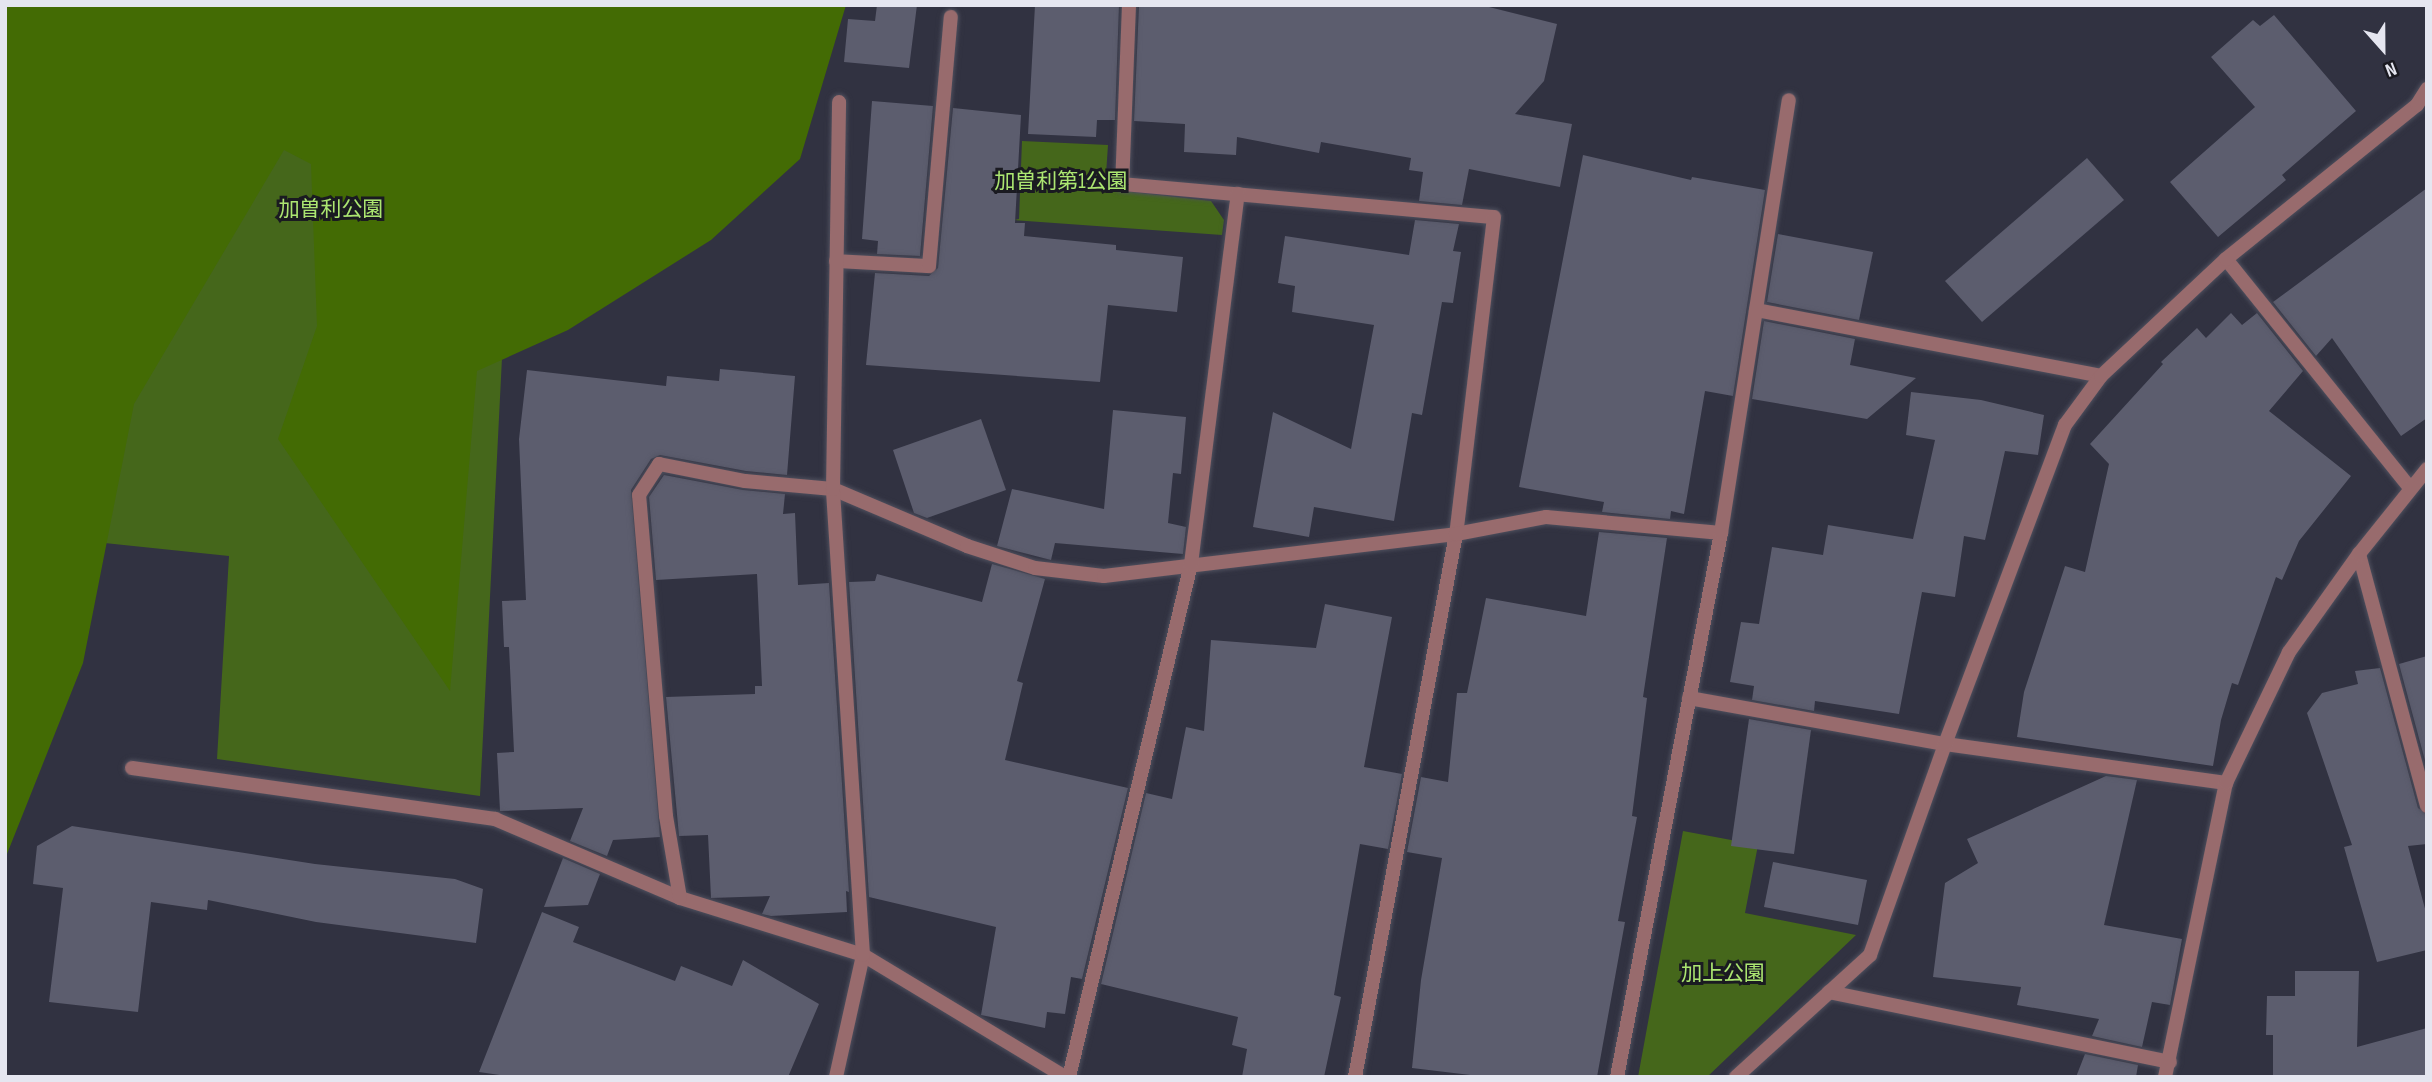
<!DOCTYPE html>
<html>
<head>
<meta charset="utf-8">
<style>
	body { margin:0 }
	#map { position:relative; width:2432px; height:1082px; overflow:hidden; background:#313241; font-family:"Sofia Sans Condensed","Noto Sans JP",sans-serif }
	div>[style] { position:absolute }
	.green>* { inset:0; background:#45671b }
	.forest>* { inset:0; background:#436b04 }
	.building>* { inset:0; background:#5c5d6e }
	.roads { filter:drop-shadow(0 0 2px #4e4f5d) drop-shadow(0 0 2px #4e4f5d) }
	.street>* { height:14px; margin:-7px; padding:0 7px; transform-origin:7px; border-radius:7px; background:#986b6d }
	span { translate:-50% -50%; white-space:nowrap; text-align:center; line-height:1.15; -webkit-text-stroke:6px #1a1a21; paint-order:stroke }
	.park-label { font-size:21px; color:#ace671 }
	.frame { position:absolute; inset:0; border:7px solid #e5e6f0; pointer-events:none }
	.north { position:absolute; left:2348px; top:14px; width:70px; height:70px; -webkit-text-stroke:5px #1a1a21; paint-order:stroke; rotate:159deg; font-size:19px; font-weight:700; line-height:28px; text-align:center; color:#e5e6f0 }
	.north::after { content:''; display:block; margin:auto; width:24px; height:32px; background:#e5e6f0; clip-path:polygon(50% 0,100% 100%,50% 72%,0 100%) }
</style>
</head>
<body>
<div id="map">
	<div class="green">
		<div style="clip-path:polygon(160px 5px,503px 338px,480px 796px,217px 759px,229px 556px,95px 542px)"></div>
		<div style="clip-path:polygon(1022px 141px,1108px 145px,1105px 189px,1211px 201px,1224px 220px,1222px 235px,1014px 220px,1019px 219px)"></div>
		<div style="clip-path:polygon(1683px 831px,1758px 845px,1745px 913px,1856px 935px,1707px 1077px,1638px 1077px)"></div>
	</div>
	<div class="forest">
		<div style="clip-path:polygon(5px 5px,846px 5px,800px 159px,711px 240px,568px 330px,477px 371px,450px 691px,278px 439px,317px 326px,311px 164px,284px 150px,134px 404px,83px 663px,5px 859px)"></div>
	</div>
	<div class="building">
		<div style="clip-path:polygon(877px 5px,917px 5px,909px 68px,844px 62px,848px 19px,875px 21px)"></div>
		<div style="clip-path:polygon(1035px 5px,1119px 5px,1115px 120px,1097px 120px,1096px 137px,1028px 134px)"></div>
		<div style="clip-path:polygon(1139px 5px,1481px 5px,1557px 24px,1544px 81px,1515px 114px,1572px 124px,1560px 187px,1469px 169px,1462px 205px,1419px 201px,1423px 172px,1409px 170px,1411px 158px,1321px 142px,1319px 153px,1237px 137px,1236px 155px,1184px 152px,1185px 124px,1134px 121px)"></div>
		<div style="clip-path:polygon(2274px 15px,2356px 111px,2282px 175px,2286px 180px,2218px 237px,2170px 182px,2255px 107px,2211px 57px,2253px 20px,2260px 26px)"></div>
		<div style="clip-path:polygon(872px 101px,933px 106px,920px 256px,877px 254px,878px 241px,862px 239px)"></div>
		<div style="clip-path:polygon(953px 108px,1021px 115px,1015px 223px,1025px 223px,1024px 236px,1116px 245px,1116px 250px,1183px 257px,1177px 312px,1108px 305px,1100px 382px,866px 365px,875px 273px,929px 276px,938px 268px)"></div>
		<div style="clip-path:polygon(1583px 155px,1691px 180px,1692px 177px,1765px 190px,1733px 396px,1705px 391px,1684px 514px,1671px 511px,1670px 519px,1602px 512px,1604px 502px,1519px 487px)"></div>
		<div style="clip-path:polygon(2087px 158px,2124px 200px,1982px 322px,1945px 281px)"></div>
		<div style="clip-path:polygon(2427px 188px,2427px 418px,2401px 436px,2332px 338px,2316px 356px,2273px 302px)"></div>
		<div style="clip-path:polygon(1415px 220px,1459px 224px,1453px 251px,1461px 252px,1453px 303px,1442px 302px,1422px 415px,1412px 413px,1394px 521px,1314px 507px,1309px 537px,1253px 527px,1273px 412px,1351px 449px,1374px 325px,1292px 312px,1295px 286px,1278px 283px,1285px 236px,1409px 255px)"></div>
		<div style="clip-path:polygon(1778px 234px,1873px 252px,1859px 320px,1767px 302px)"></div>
		<div style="clip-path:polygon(2231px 313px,2242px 325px,2257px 313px,2303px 371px,2269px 411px,2351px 476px,2299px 541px,2282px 580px,2276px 577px,2238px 685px,2232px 683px,2221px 720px,2213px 766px,2017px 737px,2024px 692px,2065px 566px,2085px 572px,2109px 464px,2090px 444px,2163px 364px,2161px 362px,2197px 328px,2206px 338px)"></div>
		<div style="clip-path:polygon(1764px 321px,1855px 339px,1850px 365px,1916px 378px,1867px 419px,1752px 399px)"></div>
		<div style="clip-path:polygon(720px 369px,795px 376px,787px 475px,746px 471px,660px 455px,651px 459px,631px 490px,660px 837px,613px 840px,607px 856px,570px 841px,583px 808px,500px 811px,497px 753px,514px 752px,509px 647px,504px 647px,502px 601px,526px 600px,519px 439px,527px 370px,666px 386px,667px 376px,719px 381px)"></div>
		<div style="clip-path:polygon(1911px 392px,1981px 400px,2044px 415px,2038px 455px,2005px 451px,1985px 540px,1964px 536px,1955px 597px,1922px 592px,1899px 714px,1815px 701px,1814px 711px,1752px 700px,1754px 686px,1730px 682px,1741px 622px,1759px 624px,1772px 547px,1823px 555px,1828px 525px,1913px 539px,1935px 440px,1906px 435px)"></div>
		<div style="clip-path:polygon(1113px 410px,1186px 417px,1181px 474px,1173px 473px,1168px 523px,1186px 527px,1183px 554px,1055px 543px,1051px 560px,997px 546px,1012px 489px,1104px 509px)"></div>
		<div style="clip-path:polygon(981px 419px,1006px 490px,927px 518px,914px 513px,893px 450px)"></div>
		<div style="clip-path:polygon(664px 475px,743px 490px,785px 494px,783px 514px,795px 513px,798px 585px,829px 583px,849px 892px,846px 891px,847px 912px,771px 916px,762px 914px,770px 896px,711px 898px,708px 835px,679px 836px,666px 697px,755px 694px,755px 686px,762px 686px,757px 574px,656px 580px,649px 497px)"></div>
		<div style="clip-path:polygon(1599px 532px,1667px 538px,1643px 697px,1647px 698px,1632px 816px,1637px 817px,1618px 921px,1625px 922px,1597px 1077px,1487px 1077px,1412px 1068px,1421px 980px,1442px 858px,1407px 852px,1421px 777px,1448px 782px,1457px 693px,1467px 693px,1486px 598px,1586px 616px)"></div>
		<div style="clip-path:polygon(992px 564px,1045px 579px,1017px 681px,1023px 683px,1005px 760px,1128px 788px,1082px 979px,1071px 977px,1065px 1014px,1047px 1012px,1045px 1028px,981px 1015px,996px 927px,869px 897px,849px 582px,875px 581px,877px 574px,982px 602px)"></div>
		<div style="clip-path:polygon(1325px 604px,1392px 617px,1364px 767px,1402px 774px,1388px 849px,1360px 844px,1334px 995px,1341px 997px,1324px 1077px,1242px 1077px,1247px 1049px,1232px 1045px,1238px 1017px,1101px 984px,1146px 793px,1172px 799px,1186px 727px,1204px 731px,1211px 640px,1316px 648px)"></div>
		<div style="clip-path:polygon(2427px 656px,2427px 768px,2399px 664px)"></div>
		<div style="clip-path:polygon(2380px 668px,2418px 808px,2427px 815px,2427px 844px,2408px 846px,2427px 916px,2427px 950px,2377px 962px,2344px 847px,2352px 845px,2307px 713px,2322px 693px,2358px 684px,2355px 671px)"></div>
		<div style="clip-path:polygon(1749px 719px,1811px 730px,1794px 854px,1731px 846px)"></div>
		<div style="clip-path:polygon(2106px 776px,2137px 780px,2104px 925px,2182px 939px,2170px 1005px,2152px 1002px,2142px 1047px,2092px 1036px,2099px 1019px,2017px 1005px,2021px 987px,1933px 977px,1945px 883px,1978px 863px,1967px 839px)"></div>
		<div style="clip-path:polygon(72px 826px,315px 864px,455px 879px,483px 889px,476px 943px,316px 922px,208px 900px,207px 910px,151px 902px,138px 1012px,49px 1002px,63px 888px,33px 884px,37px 846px)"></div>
		<div style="clip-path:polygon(563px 858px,600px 874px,588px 905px,544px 907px)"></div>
		<div style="clip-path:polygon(1773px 862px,1867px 880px,1858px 925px,1764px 907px)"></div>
		<div style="clip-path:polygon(542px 912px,579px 927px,573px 942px,675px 981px,681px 966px,732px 986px,743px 960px,819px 1004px,788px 1077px,513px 1077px,479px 1072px)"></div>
		<div style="clip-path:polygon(2295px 971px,2359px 971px,2357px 1047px,2427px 1028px,2427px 1077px,2273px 1077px,2273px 1035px,2266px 1035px,2267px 996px,2295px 996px)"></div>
		<div style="clip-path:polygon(2085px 1054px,2138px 1065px,2136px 1077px,2076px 1077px)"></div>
	</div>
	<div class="roads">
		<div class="street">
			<div style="left:1129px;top:5px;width:179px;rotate:92.2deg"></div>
			<div style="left:1122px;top:184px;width:373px;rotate:5.1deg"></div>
			<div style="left:1494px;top:217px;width:319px;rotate:96.8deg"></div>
			<div style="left:1456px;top:534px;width:552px;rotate:100.54deg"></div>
			<div style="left:2226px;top:259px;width:294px;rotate:51.2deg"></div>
			<div style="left:836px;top:261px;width:93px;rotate:3.1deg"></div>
			<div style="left:929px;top:266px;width:250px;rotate:-85deg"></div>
			<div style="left:1756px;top:310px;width:351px;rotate:10.8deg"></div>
			<div style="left:2359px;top:554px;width:261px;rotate:74.9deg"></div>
			<div style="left:1689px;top:698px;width:260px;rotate:10.2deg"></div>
			<div style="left:1945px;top:744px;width:284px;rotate:7.9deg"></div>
			<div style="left:132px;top:768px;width:367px;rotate:8deg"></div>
			<div style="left:495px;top:819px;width:201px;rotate:23.1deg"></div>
			<div style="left:680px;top:898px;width:192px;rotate:17.3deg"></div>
			<div style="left:863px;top:955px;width:236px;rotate:31.1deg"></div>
			<div style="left:680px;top:898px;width:83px;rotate:-99.7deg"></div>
			<div style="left:666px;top:816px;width:322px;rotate:-94.8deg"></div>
			<div style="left:639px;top:495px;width:37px;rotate:-57deg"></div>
			<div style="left:659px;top:464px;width:88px;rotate:11.2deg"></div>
			<div style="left:745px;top:481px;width:88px;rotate:5.2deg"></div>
			<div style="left:833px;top:489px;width:146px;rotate:23deg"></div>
			<div style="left:967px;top:546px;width:71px;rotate:17.9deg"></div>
			<div style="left:1035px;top:568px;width:69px;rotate:6.6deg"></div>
			<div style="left:1104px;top:576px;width:354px;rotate:-6.8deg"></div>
			<div style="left:1456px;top:534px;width:92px;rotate:-10.7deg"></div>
			<div style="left:1546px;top:517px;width:176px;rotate:5.2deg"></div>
			<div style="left:1829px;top:992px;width:348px;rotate:11.6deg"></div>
			<div style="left:836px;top:1077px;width:125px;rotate:-77.5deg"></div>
			<div style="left:863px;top:955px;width:467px;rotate:-93.7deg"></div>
			<div style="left:833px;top:489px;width:387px;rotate:-89.1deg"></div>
			<div style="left:1069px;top:1077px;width:527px;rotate:-76.62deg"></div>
			<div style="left:1191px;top:564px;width:373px;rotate:-82.8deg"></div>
			<div style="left:1617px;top:1077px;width:554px;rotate:-79.18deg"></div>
			<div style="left:1721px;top:533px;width:438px;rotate:-81.1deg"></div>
			<div style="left:1736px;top:1077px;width:181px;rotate:-42.3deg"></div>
			<div style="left:1870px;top:955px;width:224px;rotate:-70.4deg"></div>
			<div style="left:1945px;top:744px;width:341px;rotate:-69.4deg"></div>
			<div style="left:2065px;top:425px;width:61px;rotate:-53.7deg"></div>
			<div style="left:2101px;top:376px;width:171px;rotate:-43.1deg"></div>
			<div style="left:2226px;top:259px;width:245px;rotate:-38.9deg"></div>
			<div style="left:2417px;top:105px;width:19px;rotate:-58deg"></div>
			<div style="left:2165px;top:1077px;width:300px;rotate:-78.3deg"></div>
			<div style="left:2226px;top:783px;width:145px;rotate:-64.3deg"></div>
			<div style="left:2289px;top:652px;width:120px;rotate:-54.5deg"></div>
			<div style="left:2359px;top:554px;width:109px;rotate:-51.3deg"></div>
		</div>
	</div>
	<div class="park-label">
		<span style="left:1061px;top:182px">加曽利第1公園</span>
		<span style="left:331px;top:210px">加曽利公園</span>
		<span style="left:1723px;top:974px">加上公園</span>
	</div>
	<div class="frame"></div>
	<div class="north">N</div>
</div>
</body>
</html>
